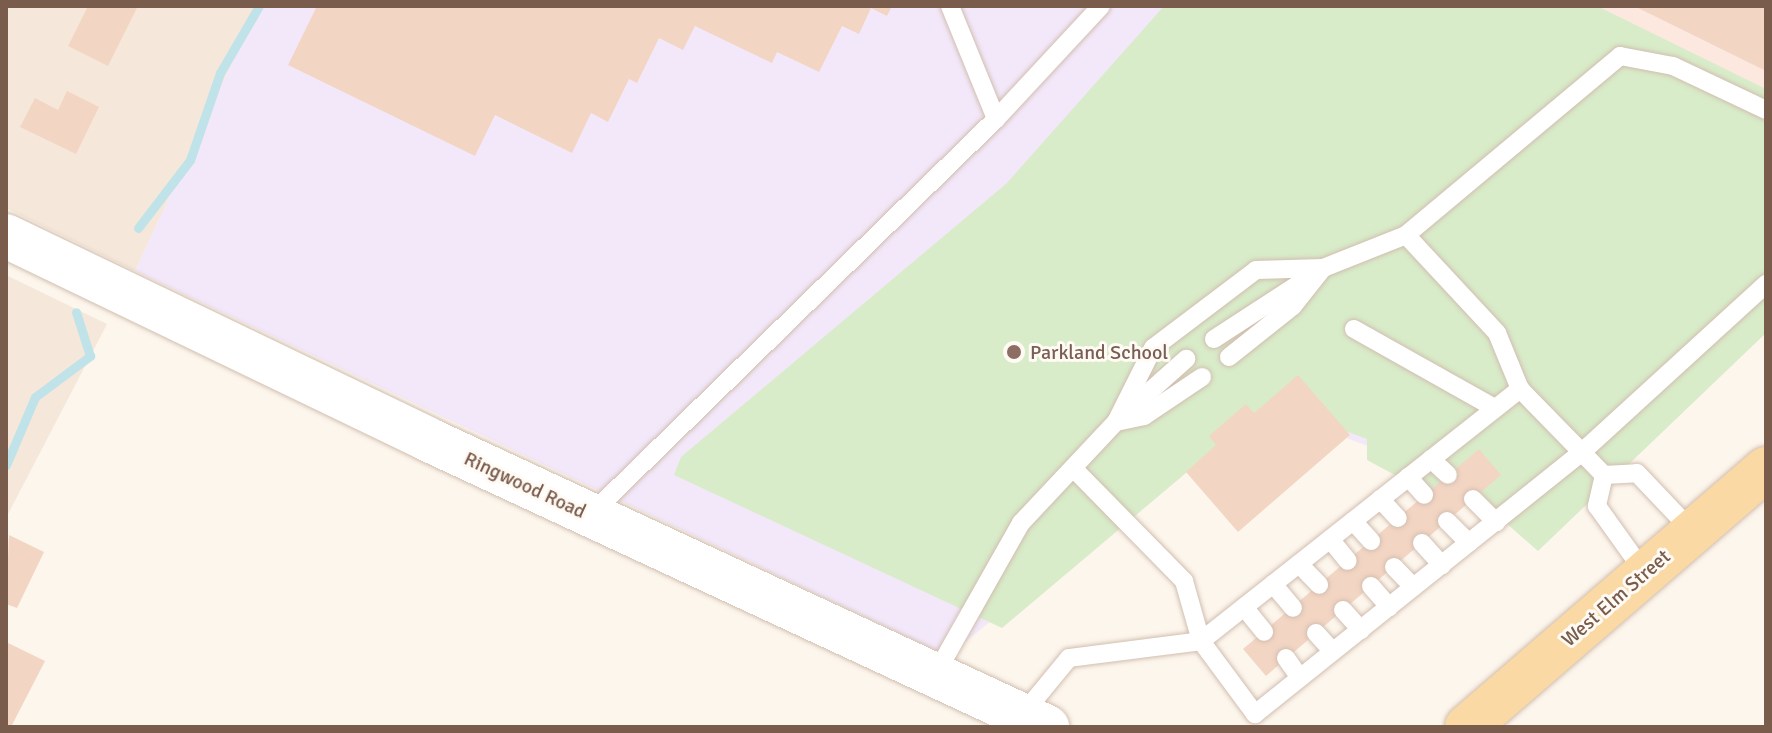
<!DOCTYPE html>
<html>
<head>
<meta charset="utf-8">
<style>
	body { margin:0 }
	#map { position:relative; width:1772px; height:733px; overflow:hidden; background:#fdf6ec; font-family:Signika,sans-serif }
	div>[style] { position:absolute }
	.residential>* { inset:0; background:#f5e8da }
	.commercial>* { inset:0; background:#fde8e0 }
	.education>* { inset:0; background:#f3e8fa }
	.green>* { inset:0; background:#d8ecc9 }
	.stream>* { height:9px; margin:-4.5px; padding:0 4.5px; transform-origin:4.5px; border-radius:4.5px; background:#bfe3e8 }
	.building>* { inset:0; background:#f3d5c3 }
	.roads { filter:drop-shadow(0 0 2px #d1beb0) drop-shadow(0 0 2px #d1beb0) }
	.service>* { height:18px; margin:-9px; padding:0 9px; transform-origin:9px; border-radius:9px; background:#fff }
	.tertiary>* { height:44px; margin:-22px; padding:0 22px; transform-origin:22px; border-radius:22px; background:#fff }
	.primary>* { height:44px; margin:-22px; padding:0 22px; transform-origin:22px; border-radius:22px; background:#fbd9a5 }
	.dots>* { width:22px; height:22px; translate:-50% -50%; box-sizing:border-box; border:4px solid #fffaf3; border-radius:50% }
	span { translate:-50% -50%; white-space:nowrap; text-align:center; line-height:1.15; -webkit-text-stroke:6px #fffaf3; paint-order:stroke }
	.education-label { font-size:20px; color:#785e54 }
	.left { translate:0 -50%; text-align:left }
	.street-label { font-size:20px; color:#7a5c4d }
	.frame { position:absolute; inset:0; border:8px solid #7a5c4d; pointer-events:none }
</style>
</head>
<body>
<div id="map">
	<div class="residential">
		<div style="clip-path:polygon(6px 6px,259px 6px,135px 271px,6px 208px)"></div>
		<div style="clip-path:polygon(6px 275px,107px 324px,6px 518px)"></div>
	</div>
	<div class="commercial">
		<div style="clip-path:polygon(1580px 6px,1766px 6px,1766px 99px)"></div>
	</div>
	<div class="education">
		<div style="clip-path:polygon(258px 6px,1580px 6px,1539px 512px,1258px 404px,948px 656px,135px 271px)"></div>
	</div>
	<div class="green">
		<div style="clip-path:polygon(1164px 6px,1597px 6px,1766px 89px,1766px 333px,1538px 551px,1475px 496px,1434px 496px,1367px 460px,1367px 439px,1269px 403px,1002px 628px,674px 475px,681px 457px,1007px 183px)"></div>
	</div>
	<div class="stream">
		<div style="left:138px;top:228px;width:86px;rotate:-52.6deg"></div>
		<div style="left:190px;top:160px;width:92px;rotate:-71deg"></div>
		<div style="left:220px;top:73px;width:78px;rotate:-59.8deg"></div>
		<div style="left:6px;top:465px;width:74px;rotate:-66.9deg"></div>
		<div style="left:35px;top:397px;width:69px;rotate:-36.7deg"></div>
		<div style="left:90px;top:356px;width:46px;rotate:-107.7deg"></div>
	</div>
	<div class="building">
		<div style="clip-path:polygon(88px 6px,138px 6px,108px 66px,68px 46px)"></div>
		<div style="clip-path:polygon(317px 6px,892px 6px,887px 16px,871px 8px,859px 34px,842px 26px,819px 72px,777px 52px,772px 63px,695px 26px,683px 50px,659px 38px,637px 83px,629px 79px,608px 122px,591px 113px,572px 153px,495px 115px,475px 156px,288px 65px)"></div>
		<div style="clip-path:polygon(1634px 6px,1766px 6px,1766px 71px)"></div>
		<div style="clip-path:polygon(67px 91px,99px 107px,76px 154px,20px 127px,35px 98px,58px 110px)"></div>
		<div style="clip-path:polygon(1298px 375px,1350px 435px,1238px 532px,1186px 472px,1216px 445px,1209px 436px,1246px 404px,1254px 413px)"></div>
		<div style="clip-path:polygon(1479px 449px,1501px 475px,1266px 676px,1243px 649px)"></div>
		<div style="clip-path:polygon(9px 535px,44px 552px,17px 608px,6px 604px)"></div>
		<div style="clip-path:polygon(6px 642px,45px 661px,11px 727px,6px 727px)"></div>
	</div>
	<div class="roads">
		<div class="service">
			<div style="left:950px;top:6px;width:122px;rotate:67.8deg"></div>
			<div style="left:1406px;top:235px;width:134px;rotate:47.1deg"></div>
			<div style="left:1497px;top:333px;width:61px;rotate:67.7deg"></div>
			<div style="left:1354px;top:329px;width:162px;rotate:29.3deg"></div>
			<div style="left:1214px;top:339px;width:116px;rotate:-33deg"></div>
			<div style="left:1229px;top:357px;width:82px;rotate:-38.6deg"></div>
			<div style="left:1293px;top:306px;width:48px;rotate:-51.7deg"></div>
			<div style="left:1323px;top:268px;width:89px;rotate:-21.7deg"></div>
			<div style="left:1406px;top:235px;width:279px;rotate:-39.9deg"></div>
			<div style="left:1620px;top:56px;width:54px;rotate:10.7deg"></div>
			<div style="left:1673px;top:66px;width:103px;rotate:25.3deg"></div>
			<div style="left:1120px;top:418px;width:89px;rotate:-41.8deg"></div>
			<div style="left:1116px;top:422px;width:83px;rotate:-63.4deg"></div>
			<div style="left:1153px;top:348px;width:129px;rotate:-37.1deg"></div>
			<div style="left:1256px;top:270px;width:67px;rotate:-1.7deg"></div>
			<div style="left:1431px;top:459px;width:23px;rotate:43deg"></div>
			<div style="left:1074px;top:469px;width:157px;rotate:45.5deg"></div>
			<div style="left:1184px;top:581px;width:62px;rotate:74.2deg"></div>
			<div style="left:1201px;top:641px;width:91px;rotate:53.5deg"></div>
			<div style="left:1255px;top:714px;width:418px;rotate:-38.7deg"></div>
			<div style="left:1581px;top:453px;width:251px;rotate:-42.4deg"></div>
			<div style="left:1604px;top:475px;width:32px;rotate:103deg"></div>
			<div style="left:1597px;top:506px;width:82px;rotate:54.4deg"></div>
			<div style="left:1408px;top:477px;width:24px;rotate:48deg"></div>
			<div style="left:1380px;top:499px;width:26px;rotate:47deg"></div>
			<div style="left:1473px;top:499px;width:33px;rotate:45deg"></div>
			<div style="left:590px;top:515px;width:567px;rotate:-44.29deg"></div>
			<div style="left:996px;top:119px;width:154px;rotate:-47.1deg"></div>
			<div style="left:1353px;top:521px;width:27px;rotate:48deg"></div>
			<div style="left:1447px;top:521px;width:31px;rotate:45deg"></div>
			<div style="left:1330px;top:539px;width:28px;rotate:51deg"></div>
			<div style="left:1422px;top:543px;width:30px;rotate:48deg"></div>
			<div style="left:1299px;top:564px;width:29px;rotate:46deg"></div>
			<div style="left:1394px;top:567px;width:28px;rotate:46deg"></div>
			<div style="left:1273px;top:584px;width:31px;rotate:50deg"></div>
			<div style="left:1371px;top:586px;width:28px;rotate:49deg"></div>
			<div style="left:1244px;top:607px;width:32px;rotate:51deg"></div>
			<div style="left:1343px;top:610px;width:27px;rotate:48deg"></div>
			<div style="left:1316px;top:633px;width:25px;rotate:48deg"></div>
			<div style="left:1286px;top:658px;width:24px;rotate:55deg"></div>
			<div style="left:935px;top:675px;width:175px;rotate:-60.5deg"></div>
			<div style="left:1021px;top:523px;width:139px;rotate:-46.8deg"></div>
			<div style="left:1116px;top:422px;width:29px;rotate:-12deg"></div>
			<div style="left:1144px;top:416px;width:70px;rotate:-33.9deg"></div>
			<div style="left:1022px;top:715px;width:74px;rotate:-50.5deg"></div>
			<div style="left:1069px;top:658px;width:133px;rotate:-7.3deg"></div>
			<div style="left:1201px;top:641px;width:407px;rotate:-38.3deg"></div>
			<div style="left:1520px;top:389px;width:120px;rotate:45.7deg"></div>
			<div style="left:1604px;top:475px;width:33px;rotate:-3deg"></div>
			<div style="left:1637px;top:473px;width:81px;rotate:46.5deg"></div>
		</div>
		<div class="tertiary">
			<div style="left:6px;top:236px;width:467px;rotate:25.7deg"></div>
			<div style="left:427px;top:439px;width:684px;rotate:24.92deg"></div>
		</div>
		<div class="primary">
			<div style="left:1467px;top:727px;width:395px;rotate:-40.8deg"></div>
		</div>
	</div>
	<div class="dots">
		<div style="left:1014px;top:352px;background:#8d6e63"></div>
	</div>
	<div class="education-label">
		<span class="left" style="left:1030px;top:352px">Parkland School</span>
	</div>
	<div class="street-label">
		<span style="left:525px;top:485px;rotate:25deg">Ringwood Road</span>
		<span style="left:1616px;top:598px;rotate:-41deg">West Elm Street</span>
	</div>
	<div class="frame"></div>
</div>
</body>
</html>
